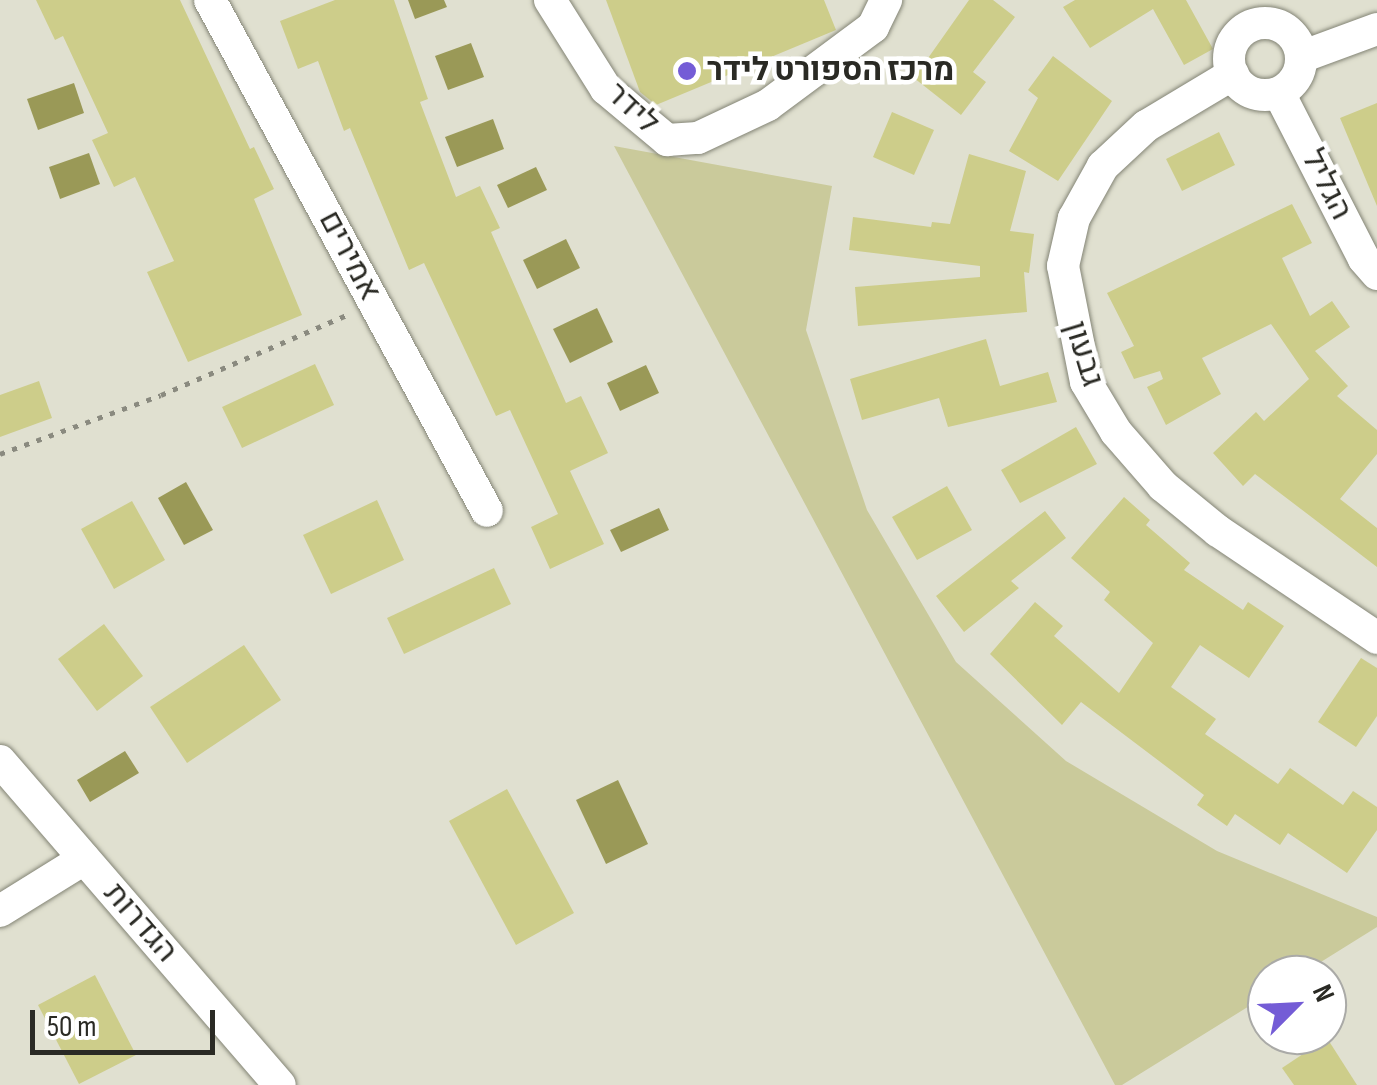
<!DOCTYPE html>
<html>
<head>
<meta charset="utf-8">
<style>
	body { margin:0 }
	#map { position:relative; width:1377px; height:1085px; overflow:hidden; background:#e0e0d0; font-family:"Sofia Sans Condensed",Heebo,sans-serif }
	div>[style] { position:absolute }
	.green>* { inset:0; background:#caca9b }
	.water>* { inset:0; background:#9a9957 }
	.building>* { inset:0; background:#cdcd8a }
	.path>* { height:5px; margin-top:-2.5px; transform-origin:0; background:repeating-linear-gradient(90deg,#8a8a7f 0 5px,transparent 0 13px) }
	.roads { filter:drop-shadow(0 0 2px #838475) drop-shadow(0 0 2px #838475) }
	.minor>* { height:32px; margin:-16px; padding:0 16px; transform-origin:16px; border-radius:16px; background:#fff }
	.minor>.ring { margin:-16px; padding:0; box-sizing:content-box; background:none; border:32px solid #fff; border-radius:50% }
	.dots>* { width:28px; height:28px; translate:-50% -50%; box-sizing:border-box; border:5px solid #fff; border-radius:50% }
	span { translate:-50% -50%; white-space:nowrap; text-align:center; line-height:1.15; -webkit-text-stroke:9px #fff; paint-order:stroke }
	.poi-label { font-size:32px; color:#2a2a24; font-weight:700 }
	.left { translate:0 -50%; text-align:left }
	.street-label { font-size:32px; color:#2a2a24 }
	.north { position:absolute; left:1247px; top:955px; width:100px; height:100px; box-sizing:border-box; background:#fff; border:2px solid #aaaaa7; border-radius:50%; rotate:66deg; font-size:28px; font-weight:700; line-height:40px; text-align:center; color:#2a2a24 }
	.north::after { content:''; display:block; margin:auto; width:35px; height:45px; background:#745cd6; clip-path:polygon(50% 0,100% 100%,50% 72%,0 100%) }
	.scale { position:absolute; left:30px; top:1010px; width:185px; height:45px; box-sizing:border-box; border:5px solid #2a2a24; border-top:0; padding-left:12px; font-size:30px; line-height:35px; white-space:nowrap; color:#2a2a24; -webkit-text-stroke:8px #fff; paint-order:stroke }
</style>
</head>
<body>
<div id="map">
	<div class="green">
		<div style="clip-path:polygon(614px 146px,832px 186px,806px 330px,867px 510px,956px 662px,1066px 761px,1217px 851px,1377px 917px,1377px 927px,1300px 975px,1267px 975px,1267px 995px,1122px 1085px,1115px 1085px)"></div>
	</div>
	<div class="water">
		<div style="clip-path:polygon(408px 0,444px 0,447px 7px,415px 19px)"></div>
		<div style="clip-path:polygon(471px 43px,484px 77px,448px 90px,435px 56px)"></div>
		<div style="clip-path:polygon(74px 83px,84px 113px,38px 130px,27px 99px)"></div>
		<div style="clip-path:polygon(493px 119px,504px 149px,457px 167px,445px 137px)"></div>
		<div style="clip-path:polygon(89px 153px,100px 184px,60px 199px,49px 167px)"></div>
		<div style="clip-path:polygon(536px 167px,547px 190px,508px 208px,497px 185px)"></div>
		<div style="clip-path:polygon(566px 239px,580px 268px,537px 289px,523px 260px)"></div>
		<div style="clip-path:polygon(597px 308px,613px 342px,570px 363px,553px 329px)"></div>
		<div style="clip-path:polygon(646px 365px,659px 393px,620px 411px,607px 383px)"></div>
		<div style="clip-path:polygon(186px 482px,213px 530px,184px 545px,158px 498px)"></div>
		<div style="clip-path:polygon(659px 508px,669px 530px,621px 552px,610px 530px)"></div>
		<div style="clip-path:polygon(125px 751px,139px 773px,90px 802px,77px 780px)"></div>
		<div style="clip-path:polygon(618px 780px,648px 844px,606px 864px,576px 800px)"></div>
	</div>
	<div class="building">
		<div style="clip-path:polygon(36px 0,180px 0,250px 149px,254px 147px,274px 189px,254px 199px,302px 315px,188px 362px,147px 272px,174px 261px,135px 177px,114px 187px,92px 140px,108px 133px,63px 36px,55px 40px)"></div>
		<div style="clip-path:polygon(335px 0,394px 0,428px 99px,420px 102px,456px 197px,480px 186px,500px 228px,491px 232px,566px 403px,581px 396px,608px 453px,570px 471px,604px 544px,550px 569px,531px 527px,558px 514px,510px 410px,496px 416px,424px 263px,409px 270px,350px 128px,344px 131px,318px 61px,298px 69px,280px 21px)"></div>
		<div style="clip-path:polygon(606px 0,824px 0,836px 30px,656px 105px,640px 92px)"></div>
		<div style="clip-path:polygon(969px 0,993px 0,1015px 17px,973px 72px,986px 82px,961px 115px,914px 78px)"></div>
		<div style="clip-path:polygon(1075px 0,1186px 0,1213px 49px,1184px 65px,1153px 9px,1090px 48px,1063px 7px)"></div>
		<div style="clip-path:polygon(1053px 56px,1112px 101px,1058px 181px,1009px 151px,1038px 98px,1028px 90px)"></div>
		<div style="clip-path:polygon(1377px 103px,1377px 206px,1340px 118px)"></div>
		<div style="clip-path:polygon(892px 112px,934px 130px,914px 175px,873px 157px)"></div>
		<div style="clip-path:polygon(1219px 132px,1235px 165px,1182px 191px,1166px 159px)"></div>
		<div style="clip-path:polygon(969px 154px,1026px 171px,1010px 231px,1034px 234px,1029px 273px,1024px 272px,1027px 312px,858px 326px,855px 287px,980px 277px,980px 266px,849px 250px,853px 217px,931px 227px,932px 222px,950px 224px)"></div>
		<div style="clip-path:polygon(1292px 204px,1312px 243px,1282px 258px,1310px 316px,1332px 301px,1350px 327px,1315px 351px,1348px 386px,1337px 396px,1377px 430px,1377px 454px,1340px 499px,1377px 528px,1377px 567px,1255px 474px,1243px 486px,1213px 453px,1256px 412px,1264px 421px,1309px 379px,1271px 324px,1202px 358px,1221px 394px,1166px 425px,1147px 387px,1163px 379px,1160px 371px,1134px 379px,1121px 352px,1134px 346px,1107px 293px)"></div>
		<div style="clip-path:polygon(986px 339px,1000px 386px,1048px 372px,1057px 402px,948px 427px,939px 398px,862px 420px,850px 379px)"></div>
		<div style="clip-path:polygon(315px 364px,334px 405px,242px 448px,222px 407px)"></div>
		<div style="clip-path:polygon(39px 381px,52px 418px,0 437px,0 395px)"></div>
		<div style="clip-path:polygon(1076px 427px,1097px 464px,1020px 503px,1001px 470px)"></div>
		<div style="clip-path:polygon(947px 486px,972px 530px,917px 560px,892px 517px)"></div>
		<div style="clip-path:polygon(1124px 497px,1150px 520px,1146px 525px,1190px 563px,1184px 570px,1243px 610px,1248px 602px,1284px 626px,1249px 678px,1200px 645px,1171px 687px,1216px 719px,1205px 734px,1278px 784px,1290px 768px,1343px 805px,1353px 791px,1377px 807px,1377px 830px,1347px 873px,1288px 833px,1280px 845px,1235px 814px,1227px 826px,1197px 805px,1204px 795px,1081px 702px,1062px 725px,990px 654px,1035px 602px,1063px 626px,1054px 636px,1119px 693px,1153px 643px,1104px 600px,1110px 592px,1071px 558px)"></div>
		<div style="clip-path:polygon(377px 500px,404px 560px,331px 594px,303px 535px)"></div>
		<div style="clip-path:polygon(132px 501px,165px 560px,114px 589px,81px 529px)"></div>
		<div style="clip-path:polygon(1045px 511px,1066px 538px,1011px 581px,1019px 588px,964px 632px,936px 596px)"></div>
		<div style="clip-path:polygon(494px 568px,511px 604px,404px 654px,387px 618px)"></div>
		<div style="clip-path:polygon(104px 624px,143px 676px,97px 711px,58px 659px)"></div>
		<div style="clip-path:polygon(244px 645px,281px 700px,187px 763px,150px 707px)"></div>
		<div style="clip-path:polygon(1361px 658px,1377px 668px,1377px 716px,1356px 747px,1318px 722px)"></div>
		<div style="clip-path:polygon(507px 789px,574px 913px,516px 945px,449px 821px)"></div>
		<div style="clip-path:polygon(95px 975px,136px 1055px,79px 1084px,38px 1005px)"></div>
		<div style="clip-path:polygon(1327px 1038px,1357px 1085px,1294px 1085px,1282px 1068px)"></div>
	</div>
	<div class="path">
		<div style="left:0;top:454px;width:171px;rotate:-20.1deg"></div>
		<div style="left:161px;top:395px;width:205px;rotate:-23.3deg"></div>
	</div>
	<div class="roads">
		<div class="minor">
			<div style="left:210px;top:0;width:581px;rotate:61.54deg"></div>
			<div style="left:550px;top:0;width:105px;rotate:57.8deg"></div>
			<div style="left:606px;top:89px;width:80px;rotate:39.9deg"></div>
			<div style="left:667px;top:140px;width:31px;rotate:-4deg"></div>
			<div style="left:698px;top:138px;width:77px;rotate:-25.2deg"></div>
			<div style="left:768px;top:105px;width:131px;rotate:-36.6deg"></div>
			<div style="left:873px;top:27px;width:30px;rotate:-64deg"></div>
			<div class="ring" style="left:1229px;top:23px;width:40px;height:40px"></div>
			<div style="left:1301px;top:57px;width:81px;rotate:-20.2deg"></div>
			<div style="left:1233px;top:74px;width:101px;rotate:149.1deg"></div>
			<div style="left:1146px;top:126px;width:59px;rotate:137.1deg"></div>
			<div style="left:1103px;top:166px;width:60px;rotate:119.1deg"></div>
			<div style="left:1074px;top:218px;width:49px;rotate:102.9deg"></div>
			<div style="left:1063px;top:266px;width:118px;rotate:78.8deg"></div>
			<div style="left:1086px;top:382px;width:58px;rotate:59deg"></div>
			<div style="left:1116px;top:432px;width:72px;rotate:49deg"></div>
			<div style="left:1163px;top:486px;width:71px;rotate:39.3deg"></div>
			<div style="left:1218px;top:531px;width:192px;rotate:33.9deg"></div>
			<div style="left:1279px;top:93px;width:186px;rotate:62.9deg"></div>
			<div style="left:1364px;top:259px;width:20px;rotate:49deg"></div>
			<div style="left:0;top:761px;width:428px;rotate:49.2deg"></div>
			<div style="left:0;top:911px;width:99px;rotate:-31.8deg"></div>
		</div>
	</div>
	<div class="dots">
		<div style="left:687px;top:71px;background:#745cd6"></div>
	</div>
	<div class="poi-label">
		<span class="left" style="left:707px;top:71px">מרכז הספורט לידר</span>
	</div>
	<div class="street-label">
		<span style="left:632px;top:109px;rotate:43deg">לידר</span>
		<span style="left:1326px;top:185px;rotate:63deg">הגליל</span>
		<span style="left:349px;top:256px;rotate:62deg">אמירים</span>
		<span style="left:1083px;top:354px;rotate:73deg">גבעון</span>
		<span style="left:140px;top:923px;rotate:49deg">הגדרות</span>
	</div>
	<div class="north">N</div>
	<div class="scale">50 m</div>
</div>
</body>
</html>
